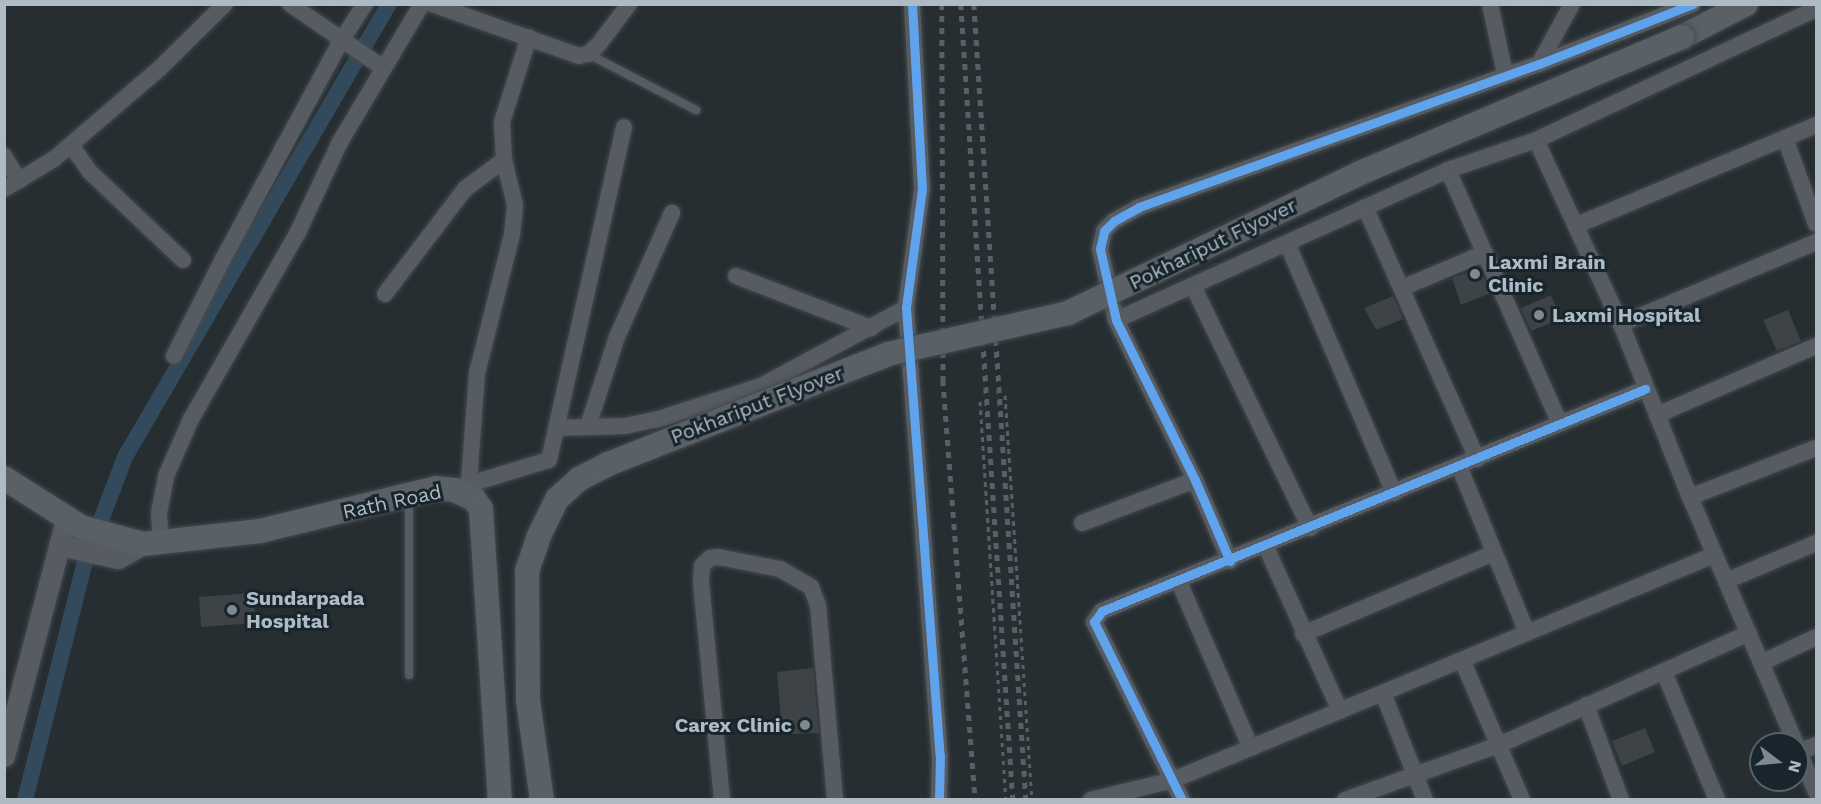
<!DOCTYPE html>
<html>
<head>
<meta charset="utf-8">
<style>
	body { margin:0 }
	#map { position:relative; width:1821px; height:804px; overflow:hidden; background:#262e32; font-family:"Work Sans",sans-serif }
	div>[style] { position:absolute }
	.canal>* { height:16px; margin:-8px; padding:0 8px; transform-origin:8px; border-radius:8px; background:#334a5c }
	.building>* { inset:0; background:#3d4347 }
	.path>* { height:3px; margin-top:-1.5px; transform-origin:0; background:repeating-linear-gradient(90deg,#596065 0 4.5px,transparent 0 9px) }
	.roads { filter:drop-shadow(0 0 2px #44494d) drop-shadow(0 0 2px #44494d) }
	.service>* { height:8px; margin:-4px; padding:0 4px; transform-origin:4px; border-radius:4px; background:#565c61 }
	.minor>* { height:16px; margin:-8px; padding:0 8px; transform-origin:8px; border-radius:8px; background:#565c61 }
	.tertiary>* { height:21px; margin:-10.5px; padding:0 10.5px; transform-origin:10.5px; border-radius:10.5px; background:#565c61 }
	.secondary>* { height:24px; margin:-12px; padding:0 12px; transform-origin:12px; border-radius:12px; background:#596066 }
	.rail>* { height:4.5px; margin-top:-2.25px; transform-origin:0; background:repeating-linear-gradient(90deg,#596065 0 6px,transparent 0 12px) }
	.bridges { filter:drop-shadow(0 0 2px #44494d) drop-shadow(0 0 2px #44494d) }
	.secondary-bridge>* { height:24px; margin:-12px; padding:0 12px; transform-origin:12px; border-radius:12px; background:#596066 }
	.cycleway>* { height:9px; margin:-4.5px; padding:0 4.5px; transform-origin:4.5px; border-radius:4.5px; background:#60a3ed }
	.dots>* { width:16px; height:16px; translate:-50% -50%; box-sizing:border-box; border:3px solid #19252d; border-radius:50% }
	span { translate:-50% -50%; white-space:nowrap; text-align:center; line-height:1.15; -webkit-text-stroke:6px #19252d; paint-order:stroke }
	.street-label { font-size:20px; color:#aebbc5 }
	.poi-label { font-size:20px; color:#aebbc5; font-weight:700 }
	.left { translate:0 -50%; text-align:left }
	.right { translate:-100% -50%; text-align:right }
	.frame { position:absolute; inset:0; border:6px solid #aebbc5; pointer-events:none }
	.north { position:absolute; left:1749px; top:732px; width:60px; height:60px; box-sizing:border-box; background:#19252d; border:2px solid #55616a; border-radius:50%; rotate:106deg; font-size:16px; font-weight:700; line-height:24px; text-align:center; color:#aebbc5 }
	.north::after { content:''; display:block; margin:auto; width:21px; height:27px; background:#7e8a92; clip-path:polygon(50% 0,100% 100%,50% 72%,0 100%) }
</style>
</head>
<body>
<div id="map">
	<div class="canal">
		<div style="left:25px;top:800px;width:242px;rotate:-75.9deg"></div>
		<div style="left:84px;top:565px;width:116px;rotate:-69.2deg"></div>
		<div style="left:125px;top:457px;width:524px;rotate:-59.77deg"></div>
	</div>
	<div class="building">
		<div style="clip-path:polygon(1480px 269px,1491px 293px,1461px 305px,1452px 278px)"></div>
		<div style="clip-path:polygon(1551px 295px,1561px 319px,1531px 331px,1521px 308px)"></div>
		<div style="clip-path:polygon(1393px 296px,1403px 319px,1376px 330px,1364px 308px)"></div>
		<div style="clip-path:polygon(1788px 310px,1801px 341px,1777px 351px,1763px 320px)"></div>
		<div style="clip-path:polygon(253px 593px,256px 623px,201px 627px,199px 597px)"></div>
		<div style="clip-path:polygon(813px 668px,819px 733px,790px 734px,789px 720px,781px 720px,777px 672px)"></div>
		<div style="clip-path:polygon(1645px 728px,1655px 752px,1622px 766px,1612px 741px)"></div>
	</div>
	<div class="path">
		<div style="left:1005px;top:395px;width:406px;rotate:86.2deg"></div>
		<div style="left:980px;top:401px;width:400px;rotate:86.3deg"></div>
	</div>
	<div class="roads">
		<div class="service">
			<div style="left:588px;top:54px;width:122px;rotate:27.4deg"></div>
			<div style="left:409px;top:675px;width:177px;rotate:-90deg"></div>
		</div>
		<div class="minor">
			<div style="left:290px;top:4px;width:112px;rotate:34.4deg"></div>
			<div style="left:432px;top:4px;width:156px;rotate:19.5deg"></div>
			<div style="left:579px;top:56px;width:9px;rotate:-13deg"></div>
			<div style="left:588px;top:54px;width:15px;rotate:-42deg"></div>
			<div style="left:599px;top:44px;width:50px;rotate:-53.1deg"></div>
			<div style="left:912px;top:4px;width:185px;rotate:86.9deg"></div>
			<div style="left:922px;top:189px;width:120px;rotate:97.7deg"></div>
			<div style="left:906px;top:308px;width:448px;rotate:85.7deg"></div>
			<div style="left:940px;top:755px;width:45px;rotate:91.3deg"></div>
			<div style="left:1490px;top:4px;width:72px;rotate:77.9deg"></div>
			<div style="left:1539px;top:64px;width:68px;rotate:-61.2deg"></div>
			<div style="left:1785px;top:138px;width:91px;rotate:70.2deg"></div>
			<div style="left:1536px;top:140px;width:203px;rotate:65.2deg"></div>
			<div style="left:1621px;top:324px;width:186px;rotate:68.3deg"></div>
			<div style="left:1690px;top:497px;width:269px;rotate:66.8deg"></div>
			<div style="left:71px;top:145px;width:33px;rotate:55deg"></div>
			<div style="left:90px;top:172px;width:128px;rotate:43.4deg"></div>
			<div style="left:4px;top:156px;width:29px;rotate:59deg"></div>
			<div style="left:1448px;top:170px;width:275px;rotate:66.2deg"></div>
			<div style="left:4px;top:189px;width:58px;rotate:-31deg"></div>
			<div style="left:54px;top:159px;width:140px;rotate:-40.6deg"></div>
			<div style="left:160px;top:68px;width:91px;rotate:-44.6deg"></div>
			<div style="left:1365px;top:207px;width:276px;rotate:66deg"></div>
			<div style="left:1577px;top:225px;width:259px;rotate:-22.7deg"></div>
			<div style="left:1287px;top:243px;width:272px;rotate:66.8deg"></div>
			<div style="left:736px;top:276px;width:145px;rotate:21.1deg"></div>
			<div style="left:1193px;top:286px;width:269px;rotate:64.2deg"></div>
			<div style="left:1402px;top:288px;width:90px;rotate:-22.9deg"></div>
			<div style="left:385px;top:294px;width:132px;rotate:-52.7deg"></div>
			<div style="left:465px;top:189px;width:49px;rotate:-36.6deg"></div>
			<div style="left:1116px;top:320px;width:364px;rotate:-24.3deg"></div>
			<div style="left:1448px;top:170px;width:93px;rotate:-18.8deg"></div>
			<div style="left:1536px;top:140px;width:309px;rotate:-25.1deg"></div>
			<div style="left:1621px;top:324px;width:212px;rotate:-22.8deg"></div>
			<div style="left:174px;top:356px;width:109px;rotate:-63.2deg"></div>
			<div style="left:223px;top:259px;width:248px;rotate:-61.6deg"></div>
			<div style="left:341px;top:41px;width:44px;rotate:-57deg"></div>
			<div style="left:1657px;top:415px;width:173px;rotate:-23.5deg"></div>
			<div style="left:588px;top:426px;width:94px;rotate:-72deg"></div>
			<div style="left:617px;top:337px;width:136px;rotate:-66.1deg"></div>
			<div style="left:556px;top:428px;width:69px;rotate:-1.7deg"></div>
			<div style="left:625px;top:426px;width:35px;rotate:-12deg"></div>
			<div style="left:659px;top:419px;width:107px;rotate:-17.9deg"></div>
			<div style="left:761px;top:386px;width:165px;rotate:-28.3deg"></div>
			<div style="left:1459px;top:466px;width:180px;rotate:67.8deg"></div>
			<div style="left:469px;top:482px;width:109px;rotate:-85.8deg"></div>
			<div style="left:477px;top:373px;width:142px;rotate:-75.8deg"></div>
			<div style="left:512px;top:235px;width:30px;rotate:-84deg"></div>
			<div style="left:515px;top:205px;width:46px;rotate:-103.7deg"></div>
			<div style="left:504px;top:160px;width:38px;rotate:-93deg"></div>
			<div style="left:502px;top:122px;width:89px;rotate:-72.4deg"></div>
			<div style="left:460px;top:487px;width:93px;rotate:-16.9deg"></div>
			<div style="left:549px;top:460px;width:341px;rotate:-77.3deg"></div>
			<div style="left:1690px;top:497px;width:135px;rotate:-21.3deg"></div>
			<div style="left:1082px;top:523px;width:121px;rotate:-20.8deg"></div>
			<div style="left:161px;top:543px;width:30px;rotate:-94deg"></div>
			<div style="left:159px;top:513px;width:38px;rotate:-79deg"></div>
			<div style="left:166px;top:476px;width:62px;rotate:-66.3deg"></div>
			<div style="left:191px;top:419px;width:215px;rotate:-60.2deg"></div>
			<div style="left:298px;top:232px;width:99px;rotate:-65deg"></div>
			<div style="left:340px;top:142px;width:161px;rotate:-59.3deg"></div>
			<div style="left:1266px;top:547px;width:180px;rotate:65.7deg"></div>
			<div style="left:1230px;top:561px;width:88px;rotate:-113.4deg"></div>
			<div style="left:1195px;top:480px;width:178px;rotate:-116.3deg"></div>
			<div style="left:1116px;top:320px;width:73px;rotate:-102.7deg"></div>
			<div style="left:1100px;top:249px;width:18px;rotate:-77deg"></div>
			<div style="left:1104px;top:231px;width:14px;rotate:-45deg"></div>
			<div style="left:1114px;top:221px;width:29px;rotate:-29deg"></div>
			<div style="left:1139px;top:207px;width:425px;rotate:-19.7deg"></div>
			<div style="left:1539px;top:64px;width:165px;rotate:-21.3deg"></div>
			<div style="left:1726px;top:581px;width:98px;rotate:-22.9deg"></div>
			<div style="left:1179px;top:582px;width:181px;rotate:66.6deg"></div>
			<div style="left:1303px;top:634px;width:207px;rotate:-23deg"></div>
			<div style="left:1462px;top:660px;width:152px;rotate:66.8deg"></div>
			<div style="left:1761px;top:663px;width:61px;rotate:-25.3deg"></div>
			<div style="left:1664px;top:672px;width:139px;rotate:67.5deg"></div>
			<div style="left:1383px;top:693px;width:115px;rotate:68.6deg"></div>
			<div style="left:1586px;top:705px;width:101px;rotate:69.8deg"></div>
			<div style="left:1797px;top:747px;width:49px;rotate:67.1deg"></div>
			<div style="left:1799px;top:752px;width:18px;rotate:-22deg"></div>
			<div style="left:722px;top:800px;width:220px;rotate:-95.5deg"></div>
			<div style="left:701px;top:581px;width:15px;rotate:-86deg"></div>
			<div style="left:702px;top:566px;width:11px;rotate:-45deg"></div>
			<div style="left:710px;top:558px;width:8px;rotate:-7deg"></div>
			<div style="left:718px;top:557px;width:63px;rotate:11deg"></div>
			<div style="left:780px;top:569px;width:36px;rotate:30deg"></div>
			<div style="left:811px;top:587px;width:19px;rotate:69deg"></div>
			<div style="left:818px;top:605px;width:196px;rotate:85deg"></div>
			<div style="left:1091px;top:800px;width:84px;rotate:-13.7deg"></div>
			<div style="left:1173px;top:780px;width:586px;rotate:-22.58deg"></div>
			<div style="left:1182px;top:800px;width:199px;rotate:-116.3deg"></div>
			<div style="left:1094px;top:622px;width:14px;rotate:-54deg"></div>
			<div style="left:1102px;top:611px;width:587px;rotate:-22.24deg"></div>
			<div style="left:1345px;top:800px;width:164px;rotate:-19.7deg"></div>
			<div style="left:1499px;top:745px;width:274px;rotate:-24.1deg"></div>
		</div>
		<div class="tertiary">
			<div style="left:59px;top:545px;width:60px;rotate:12.4deg"></div>
			<div style="left:118px;top:558px;width:29px;rotate:-29deg"></div>
			<div style="left:4px;top:756px;width:245px;rotate:-75.3deg"></div>
		</div>
		<div class="secondary">
			<div style="left:1682px;top:37px;width:72px;rotate:-27.3deg"></div>
			<div style="left:4px;top:478px;width:91px;rotate:32.5deg"></div>
			<div style="left:81px;top:527px;width:64px;rotate:15.3deg"></div>
			<div style="left:143px;top:544px;width:118px;rotate:-6.3deg"></div>
			<div style="left:260px;top:531px;width:181px;rotate:-13.7deg"></div>
			<div style="left:436px;top:488px;width:18px;rotate:6deg"></div>
			<div style="left:454px;top:490px;width:22px;rotate:24deg"></div>
			<div style="left:474px;top:499px;width:12px;rotate:55deg"></div>
			<div style="left:481px;top:509px;width:292px;rotate:86.3deg"></div>
		</div>
	</div>
	<div class="rail">
		<div style="left:942px;top:4px;width:376px;rotate:89.8deg"></div>
		<div style="left:943px;top:380px;width:421px;rotate:85.6deg"></div>
		<div style="left:961px;top:4px;width:798px;rotate:86.26deg"></div>
		<div style="left:974px;top:4px;width:798px;rotate:86.26deg"></div>
	</div>
	<div class="bridges">
		<div class="secondary-bridge">
			<div style="left:542px;top:800px;width:101px;rotate:-98deg"></div>
			<div style="left:528px;top:700px;width:129px;rotate:-90.4deg"></div>
			<div style="left:527px;top:571px;width:37px;rotate:-71deg"></div>
			<div style="left:539px;top:536px;width:41px;rotate:-64.1deg"></div>
			<div style="left:557px;top:499px;width:30px;rotate:-42deg"></div>
			<div style="left:579px;top:479px;width:33px;rotate:-27deg"></div>
			<div style="left:608px;top:464px;width:301px;rotate:-21.4deg"></div>
			<div style="left:888px;top:354px;width:185px;rotate:-12.8deg"></div>
			<div style="left:1068px;top:313px;width:324px;rotate:-25.6deg"></div>
			<div style="left:1360px;top:173px;width:350px;rotate:-22.9deg"></div>
		</div>
	</div>
	<div class="cycleway">
		<div style="left:912px;top:4px;width:185px;rotate:86.9deg"></div>
		<div style="left:922px;top:189px;width:120px;rotate:97.7deg"></div>
		<div style="left:906px;top:308px;width:448px;rotate:85.7deg"></div>
		<div style="left:940px;top:755px;width:45px;rotate:91.3deg"></div>
		<div style="left:1230px;top:561px;width:88px;rotate:-113.4deg"></div>
		<div style="left:1195px;top:480px;width:178px;rotate:-116.3deg"></div>
		<div style="left:1116px;top:320px;width:73px;rotate:-102.7deg"></div>
		<div style="left:1100px;top:249px;width:18px;rotate:-77deg"></div>
		<div style="left:1104px;top:231px;width:14px;rotate:-45deg"></div>
		<div style="left:1114px;top:221px;width:29px;rotate:-29deg"></div>
		<div style="left:1139px;top:207px;width:425px;rotate:-19.7deg"></div>
		<div style="left:1539px;top:64px;width:165px;rotate:-21.3deg"></div>
		<div style="left:1182px;top:800px;width:199px;rotate:-116.3deg"></div>
		<div style="left:1094px;top:622px;width:14px;rotate:-54deg"></div>
		<div style="left:1102px;top:611px;width:587px;rotate:-22.24deg"></div>
	</div>
	<div class="dots">
		<div style="left:1475px;top:274px;background:#7e8a92"></div>
		<div style="left:1539px;top:315px;background:#7e8a92"></div>
		<div style="left:232px;top:610px;background:#7e8a92"></div>
		<div style="left:805px;top:725px;background:#7e8a92"></div>
	</div>
	<div class="street-label">
		<span style="left:1213px;top:244px;rotate:-26deg">Pokhariput Flyover</span>
		<span style="left:757px;top:405px;rotate:-21deg">Pokhariput Flyover</span>
		<span style="left:392px;top:502px;rotate:-12deg">Rath Road</span>
	</div>
	<div class="poi-label">
		<span class="left" style="left:1488px;top:274px">Laxmi Brain<br>Clinic</span>
		<span class="left" style="left:1552px;top:315px">Laxmi Hospital</span>
		<span class="left" style="left:246px;top:610px">Sundarpada<br>Hospital</span>
		<span class="right" style="left:792px;top:725px">Carex Clinic</span>
	</div>
	<div class="frame"></div>
	<div class="north">N</div>
</div>
</body>
</html>
